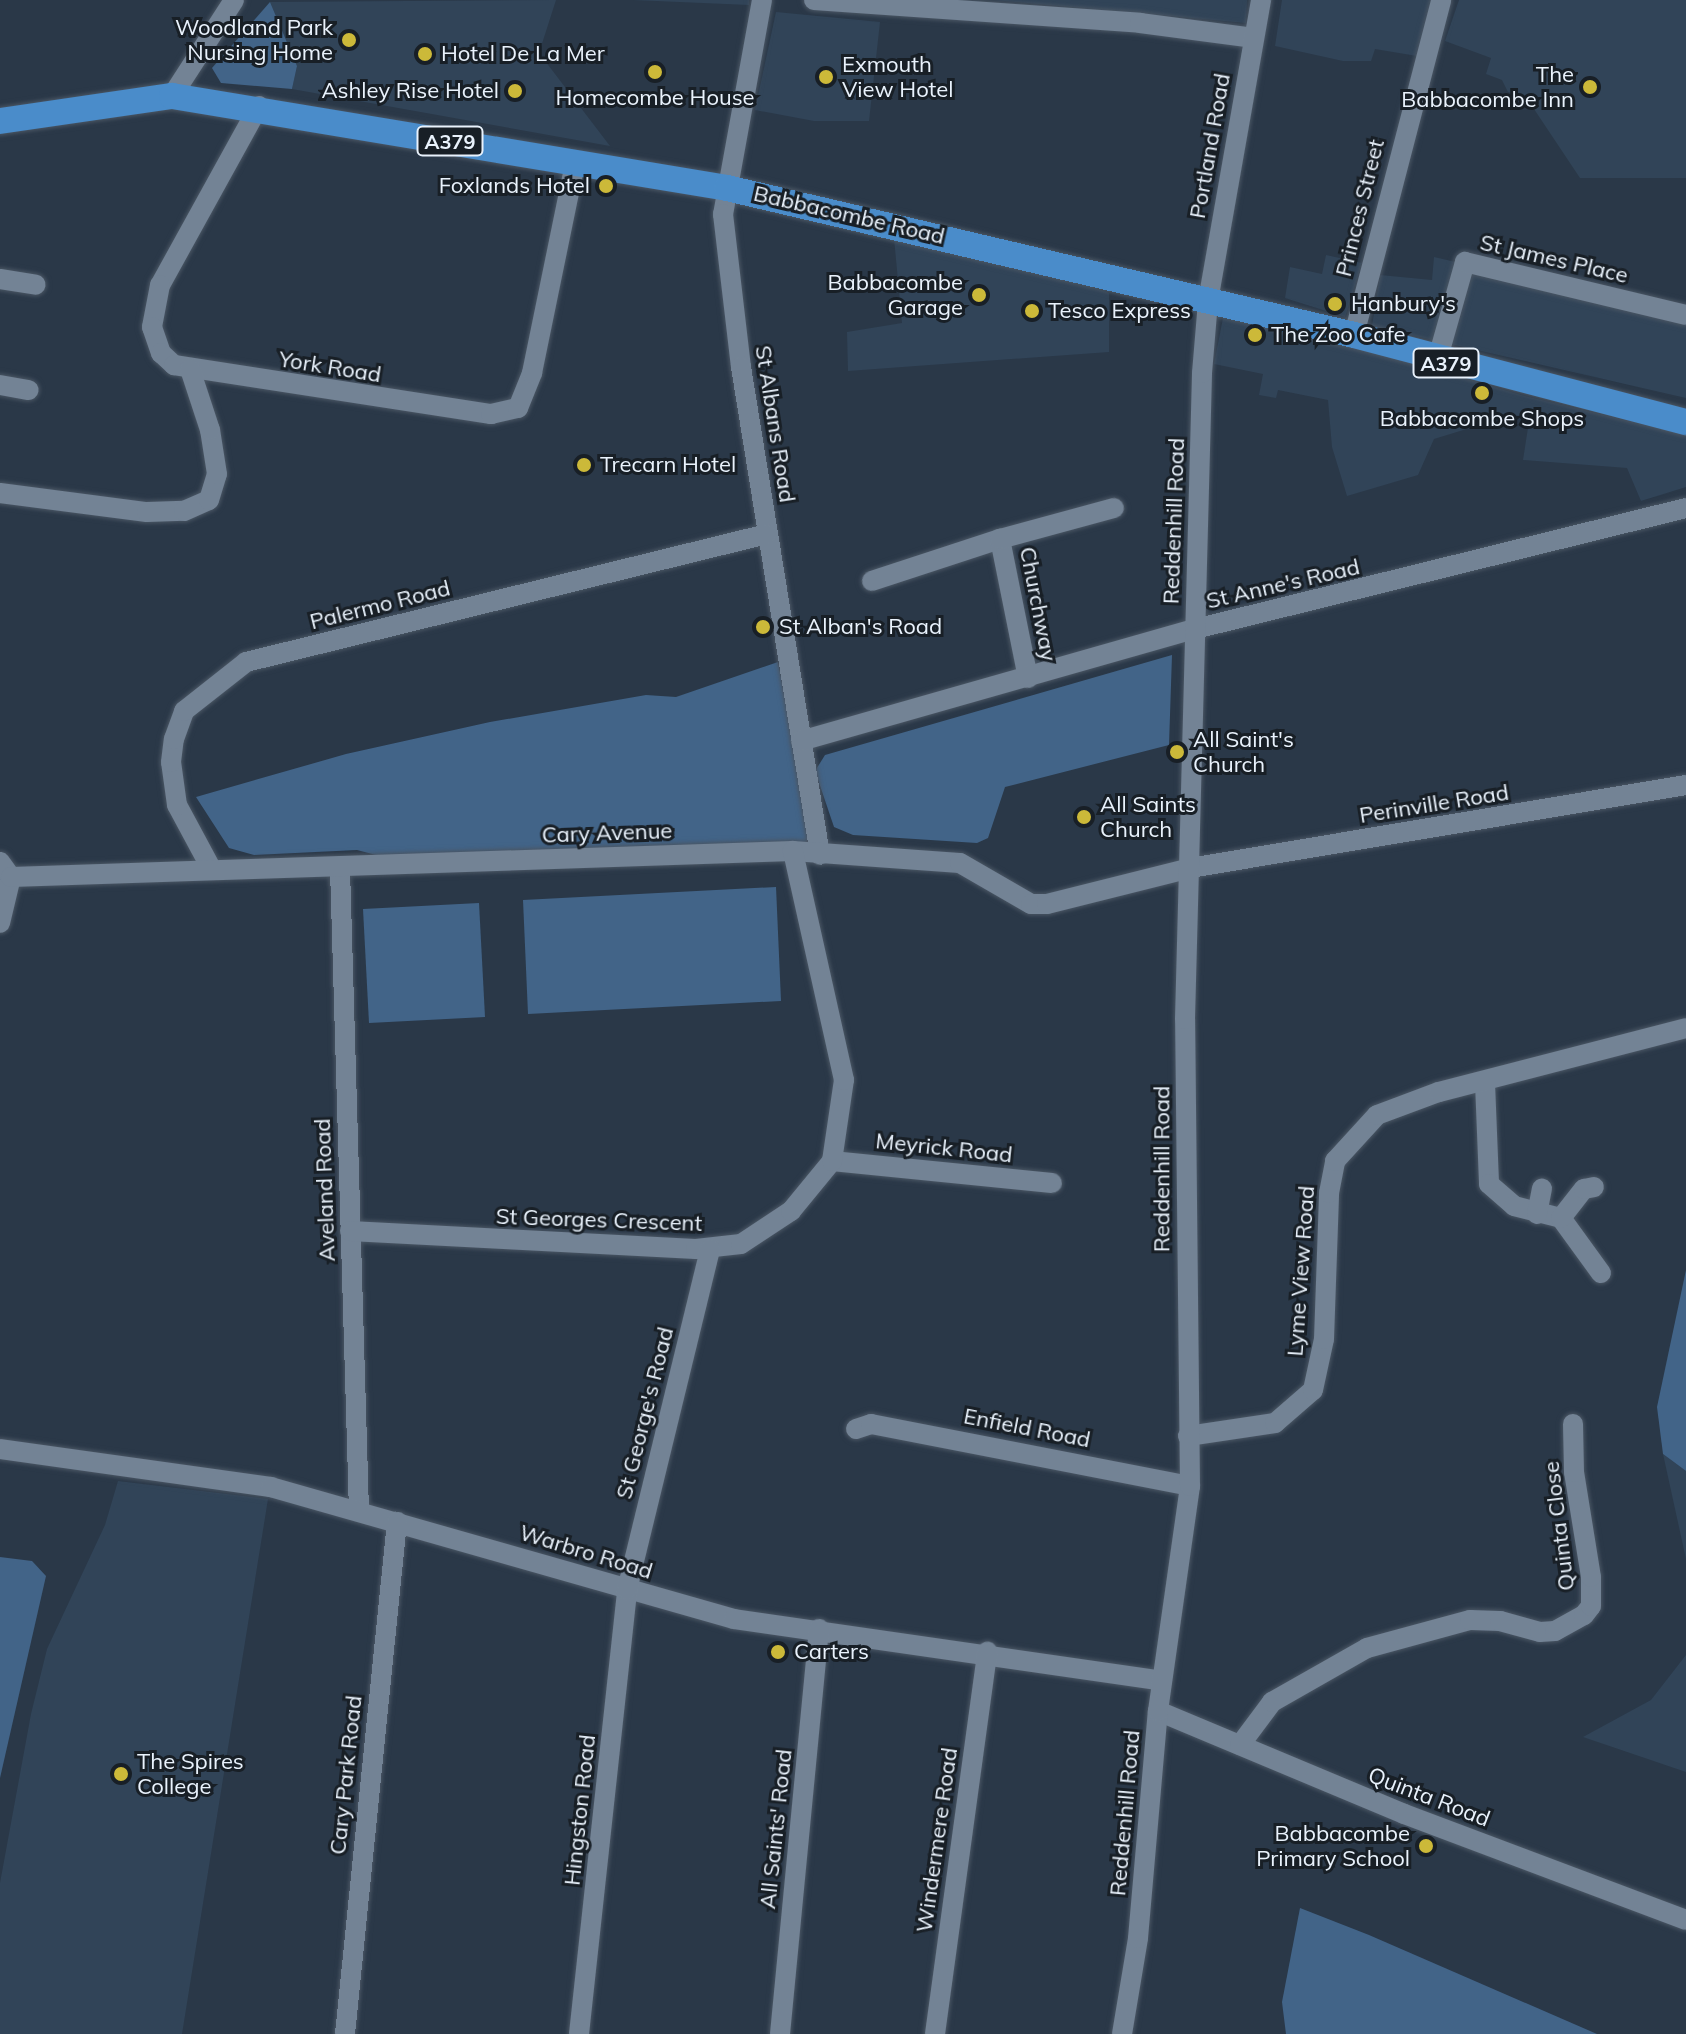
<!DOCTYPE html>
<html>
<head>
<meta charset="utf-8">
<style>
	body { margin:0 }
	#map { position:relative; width:1686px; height:2034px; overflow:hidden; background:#2a3848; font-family:Mulish,sans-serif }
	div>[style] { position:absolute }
	.built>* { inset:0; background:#314458 }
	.green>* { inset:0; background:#426488 }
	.roads { filter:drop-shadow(0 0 2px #4a5664) drop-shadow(0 0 2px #4a5664) }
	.minor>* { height:20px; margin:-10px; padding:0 10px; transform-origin:10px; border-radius:10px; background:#738395 }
	.major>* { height:26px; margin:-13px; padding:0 13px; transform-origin:13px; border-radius:13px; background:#4a8cca }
	.dots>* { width:22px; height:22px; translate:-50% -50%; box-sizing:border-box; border:4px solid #181f26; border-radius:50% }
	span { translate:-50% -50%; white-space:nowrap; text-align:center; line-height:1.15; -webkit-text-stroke:6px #181f26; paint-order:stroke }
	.shield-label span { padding:2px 6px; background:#181f26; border:2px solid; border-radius:6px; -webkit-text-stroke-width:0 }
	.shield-label { font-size:20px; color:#e9f2fc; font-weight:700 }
	.poi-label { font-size:22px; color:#e9f2fc }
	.right { translate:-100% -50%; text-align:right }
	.left { translate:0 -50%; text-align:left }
	.street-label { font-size:22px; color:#e9f2fc }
</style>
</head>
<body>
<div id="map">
	<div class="built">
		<div style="clip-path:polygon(556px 0,539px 53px,610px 146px,292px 89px,297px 66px,270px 2px)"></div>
		<div style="clip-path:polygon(633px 0,749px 0,749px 5px)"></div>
		<div style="clip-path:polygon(994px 0,1247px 0,1246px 23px)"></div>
		<div style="clip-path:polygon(1282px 0,1433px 0,1417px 56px,1375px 49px,1371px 61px,1343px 61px,1275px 46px)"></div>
		<div style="clip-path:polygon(1459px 0,1686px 0,1686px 178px,1580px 178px,1526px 97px,1508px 92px,1502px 80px,1486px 74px,1491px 58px,1445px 41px)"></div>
		<div style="clip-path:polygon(776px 12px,880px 22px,869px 121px,814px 121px,755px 110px)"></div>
		<div style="clip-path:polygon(894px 238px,1059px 274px,1109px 293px,1109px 352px,848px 371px,847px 332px,902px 323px)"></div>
		<div style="clip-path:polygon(1326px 255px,1362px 263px,1345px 317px,1285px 298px,1290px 267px,1322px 274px)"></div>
		<div style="clip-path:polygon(1434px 257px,1686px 315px,1686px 398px,1372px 326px,1380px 275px,1432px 280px)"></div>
		<div style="clip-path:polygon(1223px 318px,1349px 344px,1521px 395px,1686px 435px,1686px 487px,1641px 501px,1627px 468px,1523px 460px,1530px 415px,1509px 416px,1434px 439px,1418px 475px,1347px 496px,1332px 447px,1328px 400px,1278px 390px,1276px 398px,1259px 395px,1263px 374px,1214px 364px)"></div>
		<div style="clip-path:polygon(1663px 1454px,1686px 1471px,1686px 1559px)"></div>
		<div style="clip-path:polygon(118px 1481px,268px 1499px,182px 2034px,0 2034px,0 1883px,31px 1714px,47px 1649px,105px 1525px)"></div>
		<div style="clip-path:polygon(1686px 1655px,1686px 1772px,1583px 1737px,1651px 1700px)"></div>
	</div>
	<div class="green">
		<div style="clip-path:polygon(270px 2px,297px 66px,292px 89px,221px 83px,212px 68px)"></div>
		<div style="clip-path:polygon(1172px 655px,1169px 745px,1005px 787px,988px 838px,977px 843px,853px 835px,834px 827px,815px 771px,825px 755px)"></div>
		<div style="clip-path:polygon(778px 662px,813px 846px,395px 860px,357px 850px,254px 855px,229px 848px,196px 797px,346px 754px,490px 722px,646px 695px,676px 697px)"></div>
		<div style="clip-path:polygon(776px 887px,781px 1001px,528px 1014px,523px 900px)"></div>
		<div style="clip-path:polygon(479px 903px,485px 1017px,369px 1023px,363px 909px)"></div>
		<div style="clip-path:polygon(1686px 1270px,1686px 1471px,1663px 1454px,1657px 1407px)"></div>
		<div style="clip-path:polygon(0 1557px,32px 1561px,46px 1576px,0 1778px)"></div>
		<div style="clip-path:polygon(1300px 1908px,1369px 1935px,1597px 2034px,1286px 2034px,1282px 2002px)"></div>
	</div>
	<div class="roads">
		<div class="minor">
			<div style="left:762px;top:0;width:218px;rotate:100.3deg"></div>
			<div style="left:723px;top:214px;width:154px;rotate:83.3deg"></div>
			<div style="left:741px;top:367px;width:494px;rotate:80.8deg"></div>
			<div style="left:814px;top:0;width:327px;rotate:4deg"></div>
			<div style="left:1140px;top:23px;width:115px;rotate:7.5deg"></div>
			<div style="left:172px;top:96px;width:114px;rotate:-57.1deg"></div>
			<div style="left:259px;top:106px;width:205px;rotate:118.9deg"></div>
			<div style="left:160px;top:285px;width:43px;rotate:100.8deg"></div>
			<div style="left:152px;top:327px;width:28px;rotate:71deg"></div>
			<div style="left:161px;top:353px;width:18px;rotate:43deg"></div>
			<div style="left:174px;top:365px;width:321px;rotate:8.8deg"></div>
			<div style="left:491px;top:414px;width:28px;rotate:-13deg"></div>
			<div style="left:518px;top:408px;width:38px;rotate:-68deg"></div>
			<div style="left:532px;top:373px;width:214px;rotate:-78.4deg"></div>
			<div style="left:0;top:279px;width:36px;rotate:9deg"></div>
			<div style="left:1354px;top:335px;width:346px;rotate:-75.4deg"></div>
			<div style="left:1437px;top:361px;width:103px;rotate:-74.2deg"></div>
			<div style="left:1465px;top:262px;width:227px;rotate:13.5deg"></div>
			<div style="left:0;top:385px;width:29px;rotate:10deg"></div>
			<div style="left:0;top:493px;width:148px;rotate:7.4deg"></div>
			<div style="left:147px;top:512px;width:37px;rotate:-2deg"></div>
			<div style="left:184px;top:511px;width:27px;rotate:-24deg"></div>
			<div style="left:209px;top:500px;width:27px;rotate:-73deg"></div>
			<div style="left:217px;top:474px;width:45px;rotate:-99deg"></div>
			<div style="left:210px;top:430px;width:64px;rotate:-108.2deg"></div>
			<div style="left:872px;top:581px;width:135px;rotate:-18.2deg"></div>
			<div style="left:1028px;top:678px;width:142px;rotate:-101.4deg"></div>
			<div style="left:1000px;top:539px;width:118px;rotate:-15.2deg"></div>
			<div style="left:801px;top:741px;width:410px;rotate:-15.9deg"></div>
			<div style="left:1195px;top:629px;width:506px;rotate:-13.84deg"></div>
			<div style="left:0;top:862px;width:19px;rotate:54deg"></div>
			<div style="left:11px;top:877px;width:47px;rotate:103.4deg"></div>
			<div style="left:340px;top:868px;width:643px;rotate:88.31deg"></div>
			<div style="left:212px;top:870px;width:74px;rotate:-118.3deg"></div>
			<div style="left:177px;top:805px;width:43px;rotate:-97.9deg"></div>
			<div style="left:171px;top:762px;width:23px;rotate:-83deg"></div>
			<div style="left:174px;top:739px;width:30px;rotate:-70deg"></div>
			<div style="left:184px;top:711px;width:79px;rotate:-38.3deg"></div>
			<div style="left:246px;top:662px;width:536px;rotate:-13.8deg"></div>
			<div style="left:11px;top:877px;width:782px;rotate:-1.9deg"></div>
			<div style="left:793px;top:851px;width:167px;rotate:4.1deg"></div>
			<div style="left:960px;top:863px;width:82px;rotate:30deg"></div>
			<div style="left:1031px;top:904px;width:16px"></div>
			<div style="left:1047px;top:904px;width:147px;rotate:-14.1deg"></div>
			<div style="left:1190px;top:868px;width:503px;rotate:-9.5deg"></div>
			<div style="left:1485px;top:1083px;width:101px;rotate:87.7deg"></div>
			<div style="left:1489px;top:1184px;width:33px;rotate:41deg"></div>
			<div style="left:1514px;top:1206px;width:49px;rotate:14.3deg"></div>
			<div style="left:1561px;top:1218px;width:68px;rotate:54deg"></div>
			<div style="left:832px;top:1161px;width:221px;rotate:5.7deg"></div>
			<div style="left:1537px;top:1214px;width:26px;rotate:-79deg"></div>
			<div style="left:1561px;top:1218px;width:37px;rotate:-52deg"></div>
			<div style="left:1584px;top:1189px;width:10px;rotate:-11deg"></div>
			<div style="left:350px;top:1231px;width:346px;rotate:3deg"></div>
			<div style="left:696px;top:1249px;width:45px;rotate:-6.3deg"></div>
			<div style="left:741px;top:1244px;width:60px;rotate:-33.4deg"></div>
			<div style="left:791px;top:1211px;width:65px;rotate:-50.6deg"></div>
			<div style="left:832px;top:1161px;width:82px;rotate:-81.6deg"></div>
			<div style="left:844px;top:1080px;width:235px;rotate:-102.6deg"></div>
			<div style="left:856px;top:1429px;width:16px;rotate:-18deg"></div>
			<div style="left:871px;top:1424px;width:325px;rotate:11deg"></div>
			<div style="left:1188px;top:1436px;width:88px;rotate:-8.5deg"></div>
			<div style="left:1275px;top:1423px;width:50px;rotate:-41deg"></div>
			<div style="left:1313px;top:1390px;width:52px;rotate:-77.8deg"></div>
			<div style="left:1324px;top:1339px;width:146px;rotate:-88deg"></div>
			<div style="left:1329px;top:1193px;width:33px;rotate:-79deg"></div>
			<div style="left:1335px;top:1161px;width:62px;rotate:-47.6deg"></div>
			<div style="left:1377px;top:1115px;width:66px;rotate:-20.4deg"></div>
			<div style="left:1439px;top:1092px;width:255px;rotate:-14.5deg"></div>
			<div style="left:0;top:1449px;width:274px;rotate:8deg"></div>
			<div style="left:271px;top:1487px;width:481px;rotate:15.9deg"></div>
			<div style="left:734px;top:1619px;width:432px;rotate:8.2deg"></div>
			<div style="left:1158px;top:1711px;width:267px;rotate:22.7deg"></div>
			<div style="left:1404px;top:1814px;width:301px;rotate:20.6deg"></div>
			<div style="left:1240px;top:1745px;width:54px;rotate:-53.3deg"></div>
			<div style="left:1272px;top:1702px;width:109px;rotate:-29.6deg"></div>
			<div style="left:1367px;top:1648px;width:107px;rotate:-15.2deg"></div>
			<div style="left:1470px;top:1620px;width:30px;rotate:2deg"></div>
			<div style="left:1500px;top:1621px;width:41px;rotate:15.4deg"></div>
			<div style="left:1540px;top:1632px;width:15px;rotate:-4deg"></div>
			<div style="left:1555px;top:1631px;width:33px;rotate:-29deg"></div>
			<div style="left:1584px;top:1615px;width:11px;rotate:-52deg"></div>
			<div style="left:1591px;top:1606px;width:29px;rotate:-90deg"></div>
			<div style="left:1591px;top:1577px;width:106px;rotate:-99.2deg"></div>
			<div style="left:1574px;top:1472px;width:48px;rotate:-91.2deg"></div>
			<div style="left:345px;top:2034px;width:515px;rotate:-84.2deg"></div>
			<div style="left:579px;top:2034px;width:447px;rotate:-83.8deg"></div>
			<div style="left:627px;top:1590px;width:351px;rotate:-76.3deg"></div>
			<div style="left:780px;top:2034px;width:407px;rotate:-84.5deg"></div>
			<div style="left:935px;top:2034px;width:386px;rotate:-82.2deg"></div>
			<div style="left:1122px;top:2034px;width:97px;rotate:-80.5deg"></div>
			<div style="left:1138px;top:1938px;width:228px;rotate:-85deg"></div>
			<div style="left:1158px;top:1711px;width:227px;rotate:-81.9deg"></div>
			<div style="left:1190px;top:1486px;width:467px;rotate:-90.6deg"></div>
			<div style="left:1185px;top:1019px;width:646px;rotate:-88.49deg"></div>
			<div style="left:1202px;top:373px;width:72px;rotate:-85.2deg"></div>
			<div style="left:1208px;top:301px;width:306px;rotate:-80deg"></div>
		</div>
		<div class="major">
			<div style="left:0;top:121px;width:174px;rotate:-8.3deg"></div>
			<div style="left:172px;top:96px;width:563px;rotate:9.41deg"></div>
			<div style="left:727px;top:188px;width:644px;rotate:13.19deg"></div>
			<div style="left:1354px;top:335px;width:343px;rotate:14.7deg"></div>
		</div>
	</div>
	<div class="dots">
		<div style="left:349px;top:40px;background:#ccb939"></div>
		<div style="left:425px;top:54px;background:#ccb939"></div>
		<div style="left:655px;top:72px;background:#ccb939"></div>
		<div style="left:826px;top:77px;background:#ccb939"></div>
		<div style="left:1590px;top:87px;background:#ccb939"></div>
		<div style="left:515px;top:91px;background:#ccb939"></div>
		<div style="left:606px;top:186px;background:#ccb939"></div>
		<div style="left:979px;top:295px;background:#ccb939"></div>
		<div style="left:1335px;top:304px;background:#ccb939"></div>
		<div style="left:1032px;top:311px;background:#ccb939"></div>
		<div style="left:1255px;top:335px;background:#ccb939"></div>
		<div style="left:1482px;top:393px;background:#ccb939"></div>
		<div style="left:584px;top:465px;background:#ccb939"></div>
		<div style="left:763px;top:627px;background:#ccb939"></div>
		<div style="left:1177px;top:752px;background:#ccb939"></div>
		<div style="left:1084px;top:817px;background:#ccb939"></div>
		<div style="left:778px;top:1652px;background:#ccb939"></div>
		<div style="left:121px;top:1774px;background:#ccb939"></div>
		<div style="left:1426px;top:1846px;background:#ccb939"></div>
	</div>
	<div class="shield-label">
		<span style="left:450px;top:141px">A379</span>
		<span style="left:1446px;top:363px">A379</span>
	</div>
	<div class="poi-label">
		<span class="right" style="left:333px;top:40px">Woodland Park<br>Nursing Home</span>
		<span class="left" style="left:441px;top:54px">Hotel De La Mer</span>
		<span class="left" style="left:842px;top:77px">Exmouth<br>View Hotel</span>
		<span class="right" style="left:1574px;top:87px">The<br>Babbacombe Inn</span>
		<span class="right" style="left:499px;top:91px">Ashley Rise Hotel</span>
		<span style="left:655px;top:98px">Homecombe House</span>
		<span class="right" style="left:590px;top:186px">Foxlands Hotel</span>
		<span class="right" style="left:963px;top:295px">Babbacombe<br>Garage</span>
		<span class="left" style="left:1351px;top:304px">Hanbury's</span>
		<span class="left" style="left:1048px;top:311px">Tesco Express</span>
		<span class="left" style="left:1271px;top:335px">The Zoo Cafe</span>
		<span style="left:1482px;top:419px">Babbacombe Shops</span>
		<span class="left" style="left:600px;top:465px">Trecarn Hotel</span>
		<span class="left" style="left:779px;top:627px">St Alban's Road</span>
		<span class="left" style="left:1193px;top:752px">All Saint's<br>Church</span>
		<span class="left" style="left:1100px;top:817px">All Saints<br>Church</span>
		<span class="left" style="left:794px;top:1652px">Carters</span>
		<span class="left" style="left:137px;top:1774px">The Spires<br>College</span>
		<span class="right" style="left:1410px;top:1846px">Babbacombe<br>Primary School</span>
	</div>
	<div class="street-label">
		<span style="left:1210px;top:146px;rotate:-80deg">Portland Road</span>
		<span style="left:1360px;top:208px;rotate:-76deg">Princes Street</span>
		<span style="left:849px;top:215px;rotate:13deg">Babbacombe Road</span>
		<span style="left:1554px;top:259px;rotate:13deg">St James Place</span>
		<span style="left:330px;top:367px;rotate:9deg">York Road</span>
		<span style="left:775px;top:424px;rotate:81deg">St Albans Road</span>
		<span style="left:1174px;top:521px;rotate:-88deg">Reddenhill Road</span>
		<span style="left:1283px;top:584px;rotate:-13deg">St Anne's Road</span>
		<span style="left:1038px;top:604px;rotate:79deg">Churchway</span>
		<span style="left:380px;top:605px;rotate:-14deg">Palermo Road</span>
		<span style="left:1434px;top:804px;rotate:-9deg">Perinville Road</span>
		<span style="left:607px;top:833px;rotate:-2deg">Cary Avenue</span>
		<span style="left:944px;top:1148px;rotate:6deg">Meyrick Road</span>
		<span style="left:1162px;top:1169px;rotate:-90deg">Reddenhill Road</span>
		<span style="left:325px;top:1190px;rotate:-92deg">Aveland Road</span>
		<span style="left:599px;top:1220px;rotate:2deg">St Georges Crescent</span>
		<span style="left:1301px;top:1271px;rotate:-86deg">Lyme View Road</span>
		<span style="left:645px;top:1413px;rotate:-76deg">St George's Road</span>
		<span style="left:1027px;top:1428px;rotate:11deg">Enfield Road</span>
		<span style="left:1559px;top:1526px;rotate:-97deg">Quinta Close</span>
		<span style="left:586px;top:1552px;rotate:17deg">Warbro Road</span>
		<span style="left:346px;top:1775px;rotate:-84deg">Cary Park Road</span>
		<span style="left:1429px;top:1797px;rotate:21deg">Quinta Road</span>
		<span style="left:580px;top:1810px;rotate:-84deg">Hingston Road</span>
		<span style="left:1125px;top:1813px;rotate:-85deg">Reddenhill Road</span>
		<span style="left:776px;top:1829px;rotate:-84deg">All Saints' Road</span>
		<span style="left:937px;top:1840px;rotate:-82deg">Windermere Road</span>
	</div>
</div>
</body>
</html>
